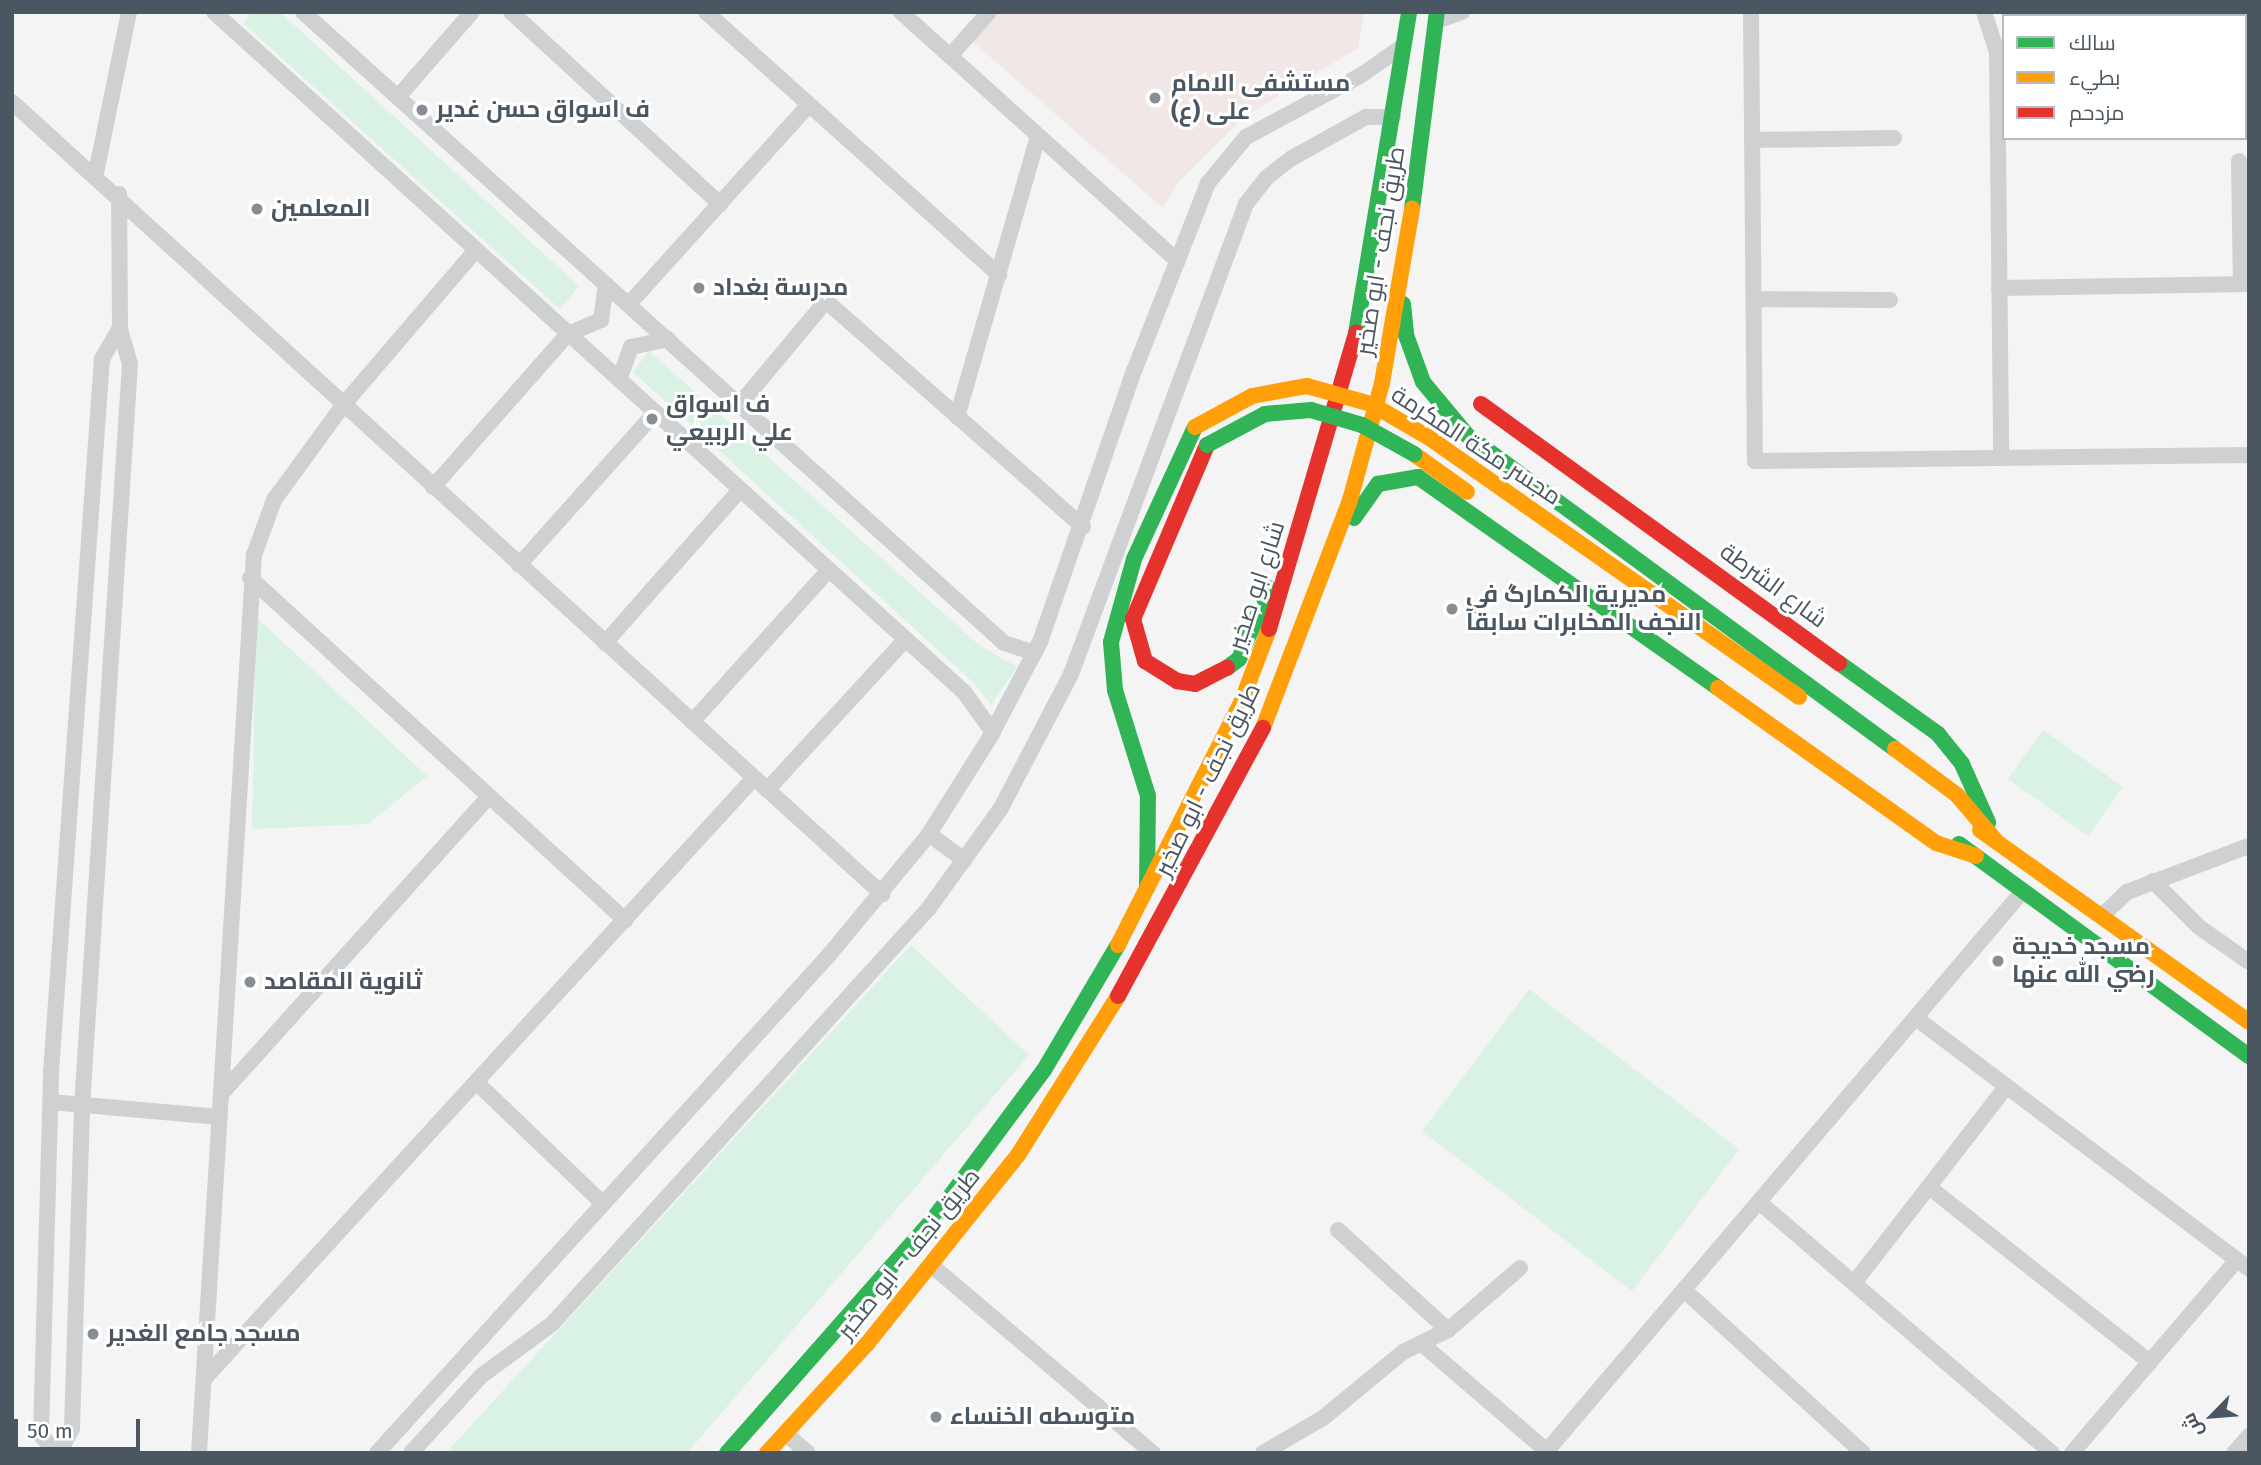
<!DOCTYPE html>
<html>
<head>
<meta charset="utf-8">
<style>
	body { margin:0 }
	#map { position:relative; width:2261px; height:1465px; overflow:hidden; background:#f4f4f4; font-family:"Fira Sans",Cairo,sans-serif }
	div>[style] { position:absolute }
	.medical>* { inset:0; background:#f1e7e6 }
	.green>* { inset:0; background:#d9f2e3 }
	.street>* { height:16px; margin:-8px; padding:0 8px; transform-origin:8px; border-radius:8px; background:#ced0d2 }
	.fast>* { height:16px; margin:-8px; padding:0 8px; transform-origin:8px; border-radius:8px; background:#30b455 }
	.slow>* { height:16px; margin:-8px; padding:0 8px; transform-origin:8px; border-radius:8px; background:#ff9f0a }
	.jam>* { height:16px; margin:-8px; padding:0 8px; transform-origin:8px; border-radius:8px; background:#e5322d }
	.fast-bridge>* { height:16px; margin:-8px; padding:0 8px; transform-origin:8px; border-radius:8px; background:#30b455 }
	.slow-bridge>* { height:16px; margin:-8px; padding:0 8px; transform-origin:8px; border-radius:8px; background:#ff9f0a }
	.dots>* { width:19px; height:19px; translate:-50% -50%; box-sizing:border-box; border:4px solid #fff; border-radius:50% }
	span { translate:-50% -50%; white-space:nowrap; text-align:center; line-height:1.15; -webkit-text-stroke:6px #fff; paint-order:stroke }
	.poi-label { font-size:24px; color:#4a5661; font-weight:700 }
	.left { translate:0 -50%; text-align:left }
	.street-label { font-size:24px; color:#4a5661 }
	.frame { position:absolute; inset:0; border:14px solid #4a5661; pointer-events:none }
	.legend { position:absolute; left:2002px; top:14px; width:245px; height:126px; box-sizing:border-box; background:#fff; border:2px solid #b7bbc0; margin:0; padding:9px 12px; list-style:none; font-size:21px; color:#4a5661 }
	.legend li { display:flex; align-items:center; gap:14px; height:35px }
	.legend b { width:35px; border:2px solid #b7bbc0 }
	.north { position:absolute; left:2177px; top:1381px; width:70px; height:70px; -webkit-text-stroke:5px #fff; paint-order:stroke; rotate:245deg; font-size:19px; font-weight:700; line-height:28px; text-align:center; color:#4a5661 }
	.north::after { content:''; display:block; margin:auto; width:24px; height:32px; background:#4a5661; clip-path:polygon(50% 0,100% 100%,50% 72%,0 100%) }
	.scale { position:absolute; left:14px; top:1419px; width:126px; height:32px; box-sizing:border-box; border:4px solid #4a5661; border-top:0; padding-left:9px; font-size:21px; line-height:24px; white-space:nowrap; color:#4a5661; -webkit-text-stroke:5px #fff; paint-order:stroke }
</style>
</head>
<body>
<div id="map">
	<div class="medical">
		<div style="clip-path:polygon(996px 12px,1364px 12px,1358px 48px,1244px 117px,1178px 183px,1163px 208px,971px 40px)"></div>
	</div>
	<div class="green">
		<div style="clip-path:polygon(251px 12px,280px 12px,579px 286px,560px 309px,243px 23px)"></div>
		<div style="clip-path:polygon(649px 351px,979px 645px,1017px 667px,991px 705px,974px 683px,633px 372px)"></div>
		<div style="clip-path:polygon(256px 617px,427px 776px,368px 824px,252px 829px)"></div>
		<div style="clip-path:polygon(2043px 730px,2123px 787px,2088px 836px,2008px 779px)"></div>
		<div style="clip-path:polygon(911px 945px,1029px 1055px,687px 1453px,446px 1453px)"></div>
		<div style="clip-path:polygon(1529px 989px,1739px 1149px,1632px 1291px,1422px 1131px)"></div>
	</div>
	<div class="street">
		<div style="left:214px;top:12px;width:1012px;rotate:42.2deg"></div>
		<div style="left:964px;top:692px;width:49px;rotate:54.1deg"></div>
		<div style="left:993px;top:732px;width:6px;rotate:121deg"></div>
		<div style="left:303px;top:12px;width:943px;rotate:41.99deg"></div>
		<div style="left:1004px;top:643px;width:32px;rotate:18deg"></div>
		<div style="left:1034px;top:653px;width:10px;rotate:-61deg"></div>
		<div style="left:511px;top:12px;width:284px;rotate:42.6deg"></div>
		<div style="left:706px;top:12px;width:394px;rotate:41.9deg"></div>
		<div style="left:901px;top:12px;width:372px;rotate:42deg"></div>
		<div style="left:1751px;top:12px;width:449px;rotate:89.5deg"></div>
		<div style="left:1755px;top:461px;width:494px;rotate:-0.7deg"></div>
		<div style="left:1984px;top:12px;width:42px;rotate:72deg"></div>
		<div style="left:1997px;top:52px;width:406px;rotate:89.4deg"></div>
		<div style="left:2238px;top:12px;width:4px;rotate:76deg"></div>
		<div style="left:2010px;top:16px;width:4px;rotate:-76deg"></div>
		<div style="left:1437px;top:21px;width:27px;rotate:-20deg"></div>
		<div style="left:950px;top:56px;width:59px;rotate:-48.4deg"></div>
		<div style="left:398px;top:97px;width:113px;rotate:-49deg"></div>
		<div style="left:12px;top:102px;width:1177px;rotate:42.31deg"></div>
		<div style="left:1753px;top:140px;width:141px;rotate:-0.8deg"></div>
		<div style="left:2239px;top:161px;width:123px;rotate:89.1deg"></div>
		<div style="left:96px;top:173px;width:164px;rotate:-78.4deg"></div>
		<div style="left:1999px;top:288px;width:250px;rotate:-0.9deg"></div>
		<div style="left:1754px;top:299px;width:136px;rotate:0.4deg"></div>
		<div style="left:629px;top:304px;width:268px;rotate:-47.9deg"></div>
		<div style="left:619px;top:380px;width:35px;rotate:-70deg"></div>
		<div style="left:631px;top:347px;width:38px;rotate:-12deg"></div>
		<div style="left:740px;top:404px;width:134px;rotate:-50.1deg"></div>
		<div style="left:826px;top:301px;width:342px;rotate:41.3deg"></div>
		<div style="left:957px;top:417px;width:292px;rotate:-73.9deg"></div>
		<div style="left:433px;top:487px;width:204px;rotate:-48.6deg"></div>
		<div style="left:568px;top:334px;width:36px;rotate:-23deg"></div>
		<div style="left:601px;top:320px;width:36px;rotate:-82deg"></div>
		<div style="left:519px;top:565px;width:204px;rotate:-48.2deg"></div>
		<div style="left:250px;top:578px;width:508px;rotate:42.36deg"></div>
		<div style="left:605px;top:643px;width:204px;rotate:-48.6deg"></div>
		<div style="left:692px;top:722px;width:205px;rotate:-48deg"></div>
		<div style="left:767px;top:790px;width:205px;rotate:-47.4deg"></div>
		<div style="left:929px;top:834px;width:44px;rotate:36.6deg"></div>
		<div style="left:2153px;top:881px;width:65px;rotate:45deg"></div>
		<div style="left:2199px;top:927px;width:61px;rotate:35deg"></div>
		<div style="left:2102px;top:916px;width:35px;rotate:-44deg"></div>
		<div style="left:2127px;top:892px;width:130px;rotate:-20.7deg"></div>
		<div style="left:1916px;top:1018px;width:417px;rotate:37deg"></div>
		<div style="left:476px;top:1082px;width:176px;rotate:43.8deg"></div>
		<div style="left:222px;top:1093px;width:399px;rotate:-48deg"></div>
		<div style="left:51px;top:1102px;width:169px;rotate:5.1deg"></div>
		<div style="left:1929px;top:1187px;width:282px;rotate:38.4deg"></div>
		<div style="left:1759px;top:1202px;width:386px;rotate:40.6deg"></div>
		<div style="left:1338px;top:1230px;width:149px;rotate:42.3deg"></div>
		<div style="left:931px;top:1265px;width:291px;rotate:40.3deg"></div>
		<div style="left:1854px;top:1283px;width:249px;rotate:-52.2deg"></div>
		<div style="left:1684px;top:1290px;width:242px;rotate:42.3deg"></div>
		<div style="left:1422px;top:1344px;width:167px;rotate:40.6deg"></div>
		<div style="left:204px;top:1379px;width:815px;rotate:-47.54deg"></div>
		<div style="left:785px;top:1433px;width:30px;rotate:41deg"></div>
		<div style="left:56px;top:1453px;width:23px;rotate:-130deg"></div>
		<div style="left:41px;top:1435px;width:363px;rotate:-88.4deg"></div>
		<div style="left:51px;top:1072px;width:715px;rotate:-85.91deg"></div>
		<div style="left:102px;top:359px;width:36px;rotate:-60deg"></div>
		<div style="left:59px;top:1453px;width:27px;rotate:-62deg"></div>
		<div style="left:72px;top:1429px;width:323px;rotate:-88.2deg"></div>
		<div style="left:82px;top:1106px;width:744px;rotate:-86.3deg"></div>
		<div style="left:130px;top:364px;width:37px;rotate:-106deg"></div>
		<div style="left:120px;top:328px;width:134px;rotate:-90.4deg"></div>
		<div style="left:199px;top:1453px;width:900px;rotate:-86.5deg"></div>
		<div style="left:254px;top:555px;width:59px;rotate:-70deg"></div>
		<div style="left:274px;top:500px;width:119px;rotate:-53.9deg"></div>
		<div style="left:344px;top:404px;width:203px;rotate:-49.4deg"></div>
		<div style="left:377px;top:1453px;width:673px;rotate:-47.77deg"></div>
		<div style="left:829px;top:955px;width:157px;rotate:-50.4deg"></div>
		<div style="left:929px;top:834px;width:115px;rotate:-57.8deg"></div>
		<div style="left:990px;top:737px;width:107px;rotate:-62.2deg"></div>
		<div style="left:1040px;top:642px;width:287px;rotate:-70.9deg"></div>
		<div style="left:1134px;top:371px;width:202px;rotate:-68.5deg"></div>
		<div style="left:1208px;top:183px;width:60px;rotate:-50.4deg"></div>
		<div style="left:1246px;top:137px;width:129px;rotate:-28.2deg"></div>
		<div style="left:1360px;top:76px;width:52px;rotate:-34.9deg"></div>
		<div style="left:411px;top:1453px;width:104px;rotate:-47.7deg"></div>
		<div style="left:481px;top:1376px;width:88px;rotate:-36.2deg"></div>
		<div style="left:552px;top:1324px;width:561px;rotate:-47.82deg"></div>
		<div style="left:929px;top:908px;width:123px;rotate:-54.2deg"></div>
		<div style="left:1001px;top:808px;width:151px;rotate:-62.4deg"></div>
		<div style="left:1071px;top:674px;width:502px;rotate:-69.58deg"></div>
		<div style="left:1246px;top:204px;width:33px;rotate:-52deg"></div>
		<div style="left:1266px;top:178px;width:33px;rotate:-38deg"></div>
		<div style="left:1292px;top:158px;width:85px;rotate:-29deg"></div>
		<div style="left:1366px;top:117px;width:27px"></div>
		<div style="left:1263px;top:1453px;width:69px;rotate:-30.3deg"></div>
		<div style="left:1323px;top:1418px;width:104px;rotate:-39.5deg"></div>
		<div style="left:1403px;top:1352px;width:50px;rotate:-26.1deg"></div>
		<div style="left:1448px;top:1330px;width:95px;rotate:-40.7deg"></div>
		<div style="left:1545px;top:1453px;width:738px;rotate:-49.62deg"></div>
		<div style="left:2072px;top:1453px;width:254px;rotate:-49.5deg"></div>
		<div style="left:2234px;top:1453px;width:23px;rotate:-49deg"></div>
	</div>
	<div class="fast">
		<div style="left:1412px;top:209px;width:199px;rotate:-82.8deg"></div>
		<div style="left:1403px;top:304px;width:31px;rotate:84deg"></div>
		<div style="left:1406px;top:335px;width:50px;rotate:70.1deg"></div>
		<div style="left:1423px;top:382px;width:70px;rotate:50.2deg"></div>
		<div style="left:1468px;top:436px;width:529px;rotate:36.24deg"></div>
		<div style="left:1356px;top:333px;width:325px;rotate:-80.6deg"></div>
		<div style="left:1354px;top:518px;width:42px;rotate:-54.8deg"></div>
		<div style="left:1378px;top:484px;width:41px;rotate:-9.9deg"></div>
		<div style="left:1418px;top:477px;width:367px;rotate:35.1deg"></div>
		<div style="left:1839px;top:663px;width:122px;rotate:35.6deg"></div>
		<div style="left:1938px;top:734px;width:38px;rotate:51deg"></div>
		<div style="left:1962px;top:764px;width:64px;rotate:65.9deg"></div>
		<div style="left:1227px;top:668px;width:15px;rotate:-37deg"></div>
		<div style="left:1239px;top:659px;width:77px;rotate:-67.1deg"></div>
		<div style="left:1959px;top:844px;width:359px;rotate:36.2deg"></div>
		<div style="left:1147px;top:888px;width:92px;rotate:-89.4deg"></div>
		<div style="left:1148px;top:796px;width:111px;rotate:-107.3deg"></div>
		<div style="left:1115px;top:690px;width:48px;rotate:-94.8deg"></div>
		<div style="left:1111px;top:642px;width:86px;rotate:-74.5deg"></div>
		<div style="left:1134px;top:559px;width:145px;rotate:-65.2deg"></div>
		<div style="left:727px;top:1453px;width:308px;rotate:-48.6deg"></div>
		<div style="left:931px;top:1222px;width:189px;rotate:-53.4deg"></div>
		<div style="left:1044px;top:1070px;width:145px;rotate:-59.4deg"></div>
	</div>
	<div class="slow">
		<div style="left:1428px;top:437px;width:453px;rotate:35deg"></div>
		<div style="left:1414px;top:454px;width:65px;rotate:35.6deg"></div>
		<div style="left:1718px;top:688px;width:267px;rotate:35.4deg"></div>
		<div style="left:1936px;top:843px;width:42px;rotate:18deg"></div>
		<div style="left:1263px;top:728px;width:244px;rotate:-69.1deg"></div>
		<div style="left:1350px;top:500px;width:121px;rotate:-74.7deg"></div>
		<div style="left:1382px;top:383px;width:177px;rotate:-80.2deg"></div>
		<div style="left:1895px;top:749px;width:77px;rotate:36.6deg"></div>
		<div style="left:1957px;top:795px;width:60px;rotate:49.7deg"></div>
		<div style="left:1980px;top:830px;width:330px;rotate:35.5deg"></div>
		<div style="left:1118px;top:945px;width:271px;rotate:-63.1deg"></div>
		<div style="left:1241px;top:703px;width:79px;rotate:-69.3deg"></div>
		<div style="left:767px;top:1453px;width:148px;rotate:-47.5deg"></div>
		<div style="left:867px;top:1344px;width:242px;rotate:-51.4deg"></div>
		<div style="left:1018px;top:1155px;width:188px;rotate:-57.8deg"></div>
	</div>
	<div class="jam">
		<div style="left:1481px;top:404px;width:442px;rotate:35.9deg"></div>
		<div style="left:1207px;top:445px;width:189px;rotate:113deg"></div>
		<div style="left:1133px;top:619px;width:44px;rotate:74.1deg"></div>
		<div style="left:1145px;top:661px;width:38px;rotate:32deg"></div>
		<div style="left:1177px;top:681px;width:18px;rotate:9deg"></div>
		<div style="left:1195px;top:684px;width:36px;rotate:-27deg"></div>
		<div style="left:1269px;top:629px;width:309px;rotate:-73.6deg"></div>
		<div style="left:1118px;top:996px;width:305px;rotate:-61.6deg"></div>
	</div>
	<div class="fast-bridge">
		<div style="left:1207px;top:445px;width:66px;rotate:-28.1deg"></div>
		<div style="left:1265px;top:414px;width:46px;rotate:-5deg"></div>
		<div style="left:1311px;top:410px;width:53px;rotate:16.4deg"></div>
		<div style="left:1362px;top:425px;width:60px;rotate:29.1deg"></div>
	</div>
	<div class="slow-bridge">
		<div style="left:1195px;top:427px;width:65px;rotate:-28.5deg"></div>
		<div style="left:1252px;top:396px;width:56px;rotate:-10.3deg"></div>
		<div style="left:1307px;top:386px;width:66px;rotate:15.7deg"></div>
		<div style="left:1371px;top:404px;width:66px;rotate:30.1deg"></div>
	</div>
	<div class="dots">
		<div style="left:1155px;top:98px;background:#868d94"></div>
		<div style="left:422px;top:110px;background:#868d94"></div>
		<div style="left:257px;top:209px;background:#868d94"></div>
		<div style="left:699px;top:288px;background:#868d94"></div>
		<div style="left:652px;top:419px;background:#868d94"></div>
		<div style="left:1452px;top:609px;background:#868d94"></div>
		<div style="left:1998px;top:961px;background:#868d94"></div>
		<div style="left:250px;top:982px;background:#868d94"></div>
		<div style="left:93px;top:1334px;background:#868d94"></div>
		<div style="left:936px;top:1417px;background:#868d94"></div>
	</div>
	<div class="poi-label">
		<span class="left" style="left:1171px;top:98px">مستشفی الامام<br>علی (ع)</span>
		<span class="left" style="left:436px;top:110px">ف اسواق حسن غدير</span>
		<span class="left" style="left:271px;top:209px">المعلمين</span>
		<span class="left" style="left:713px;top:288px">مدرسة بغداد</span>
		<span class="left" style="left:666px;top:419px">ف اسواق<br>علي الربيعي</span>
		<span class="left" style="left:1466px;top:609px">مديرية الكمارگ في<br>النجف المخابرات سابقآ</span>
		<span class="left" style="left:2012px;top:961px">مسجد خديجة<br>رضي الله عنها</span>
		<span class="left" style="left:264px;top:982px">ثانوية المقاصد</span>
		<span class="left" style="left:107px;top:1334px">مسجد جامع الغدير</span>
		<span class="left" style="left:950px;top:1417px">متوسطه الخنساء</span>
	</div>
	<div class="street-label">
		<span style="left:1381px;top:251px;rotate:-81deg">طريق نجف - ابو صخير</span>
		<span style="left:1476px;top:446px;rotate:33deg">مجسر مكة المكرمة</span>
		<span style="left:1257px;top:586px;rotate:-72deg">شارع ابو صخير</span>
		<span style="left:1773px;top:586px;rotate:36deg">شارع الشرطة</span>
		<span style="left:1208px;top:780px;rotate:-64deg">طريق نجف - ابو صخير</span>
		<span style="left:909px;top:1254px;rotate:-51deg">طريق نجف - ابو صخير</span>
	</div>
	<div class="frame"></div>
	<ul class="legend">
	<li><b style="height:9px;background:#30b455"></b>سالك</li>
	<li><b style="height:9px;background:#ff9f0a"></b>بطيء</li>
	<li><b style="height:9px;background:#e5322d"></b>مزدحم</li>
	</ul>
	<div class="north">ش</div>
	<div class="scale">50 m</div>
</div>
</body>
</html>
